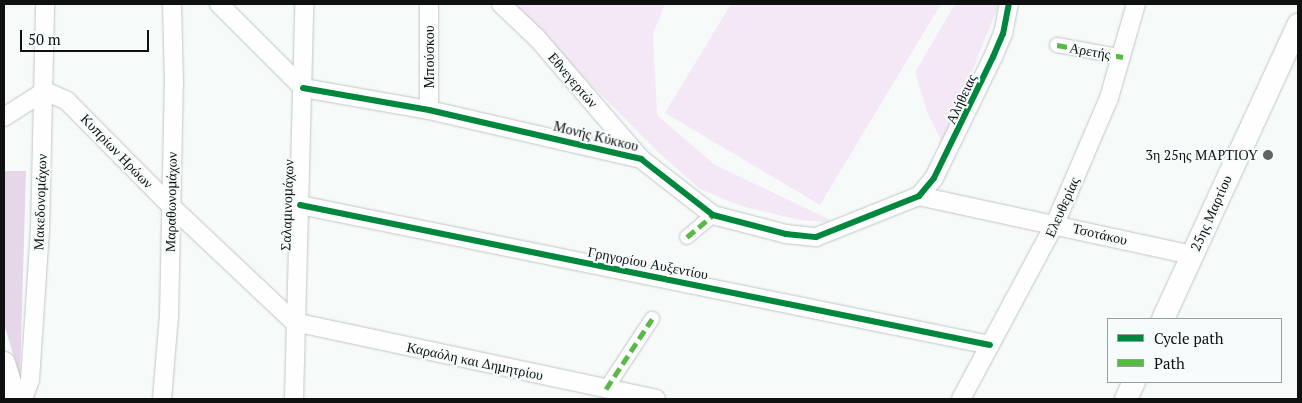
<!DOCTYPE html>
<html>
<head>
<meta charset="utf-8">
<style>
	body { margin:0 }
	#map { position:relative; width:1302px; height:403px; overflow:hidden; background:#f6fbfa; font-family:"PT Serif",serif }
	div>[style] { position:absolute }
	.green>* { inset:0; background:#f4e8f7 }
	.forest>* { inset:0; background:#e6d6ea }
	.roads { filter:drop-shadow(0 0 1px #c2c5c5) drop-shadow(0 0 1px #c2c5c5) }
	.pedestrian>* { height:14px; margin:-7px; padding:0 7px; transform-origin:7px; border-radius:7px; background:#fefefe }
	.minor>* { height:18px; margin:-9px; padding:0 9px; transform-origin:9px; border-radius:9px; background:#fefefe }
	.tertiary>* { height:22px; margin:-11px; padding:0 11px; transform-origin:11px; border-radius:11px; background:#fefefe }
	.quiet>* { height:5px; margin-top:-2.5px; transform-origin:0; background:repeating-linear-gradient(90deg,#58b947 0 10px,transparent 0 15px) }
	.cycleway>* { height:6px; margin:-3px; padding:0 3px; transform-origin:3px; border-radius:3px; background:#00873e }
	.dots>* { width:14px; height:14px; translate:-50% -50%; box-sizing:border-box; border:2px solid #f5fcfb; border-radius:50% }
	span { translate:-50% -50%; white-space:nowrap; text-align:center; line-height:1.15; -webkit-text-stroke:4px #f5fcfb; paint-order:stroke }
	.street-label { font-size:14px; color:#0e1110 }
	.poi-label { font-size:14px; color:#0e1110 }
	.right { translate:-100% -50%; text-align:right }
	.frame { position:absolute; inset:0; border:5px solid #0e1110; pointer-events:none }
	.legend { position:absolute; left:1107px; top:318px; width:175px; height:65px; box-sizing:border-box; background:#f5fcfb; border:1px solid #999e9d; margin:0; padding:6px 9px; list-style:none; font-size:15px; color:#0e1110 }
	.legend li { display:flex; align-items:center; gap:10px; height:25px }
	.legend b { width:25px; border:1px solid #999e9d }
	.scale { position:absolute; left:20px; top:30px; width:129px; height:22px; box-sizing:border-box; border:2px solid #0e1110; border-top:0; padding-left:6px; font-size:15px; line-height:18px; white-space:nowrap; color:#0e1110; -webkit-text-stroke:4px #f5fcfb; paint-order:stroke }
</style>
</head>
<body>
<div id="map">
	<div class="green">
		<div style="clip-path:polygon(511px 4px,665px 4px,653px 34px,657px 115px,715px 165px,837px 223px,799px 220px,741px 206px,700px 189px,658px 152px)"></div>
		<div style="clip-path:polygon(731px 4px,941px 4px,820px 205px,665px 113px)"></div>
		<div style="clip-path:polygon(955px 4px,999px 4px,943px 144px,927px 112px,915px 72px)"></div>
	</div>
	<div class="forest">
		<div style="clip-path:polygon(4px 171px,26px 171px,20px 377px,4px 324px)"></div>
	</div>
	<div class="roads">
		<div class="pedestrian">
			<div style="left:1057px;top:45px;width:67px;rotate:10.3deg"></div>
			<div style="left:687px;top:237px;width:34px;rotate:-40deg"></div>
			<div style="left:606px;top:389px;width:84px;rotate:-56.7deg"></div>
		</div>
		<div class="minor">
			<div style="left:219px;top:4px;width:119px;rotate:45deg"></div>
			<div style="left:501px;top:4px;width:50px;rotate:43.4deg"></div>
			<div style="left:537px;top:38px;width:160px;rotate:49.3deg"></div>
			<div style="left:303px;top:88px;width:128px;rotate:9.9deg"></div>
			<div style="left:429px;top:110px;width:218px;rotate:13deg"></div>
			<div style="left:641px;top:159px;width:91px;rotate:37.9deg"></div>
			<div style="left:713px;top:215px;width:75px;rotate:14.6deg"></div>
			<div style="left:786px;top:234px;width:30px;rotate:6deg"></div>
			<div style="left:816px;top:237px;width:111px;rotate:-21.7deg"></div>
			<div style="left:919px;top:196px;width:23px;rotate:-50deg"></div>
			<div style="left:934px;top:178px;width:135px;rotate:-64deg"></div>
			<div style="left:993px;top:57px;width:25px;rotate:-67deg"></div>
			<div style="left:1003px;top:34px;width:31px;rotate:-79deg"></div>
			<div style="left:429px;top:110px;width:106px;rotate:-90deg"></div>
			<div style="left:4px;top:117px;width:49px;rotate:-32.4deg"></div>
			<div style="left:45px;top:91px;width:24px;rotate:24deg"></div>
			<div style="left:67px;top:101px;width:149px;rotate:45.3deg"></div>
			<div style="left:172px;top:207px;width:168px;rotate:43.3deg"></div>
			<div style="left:919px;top:196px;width:279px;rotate:12.2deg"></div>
			<div style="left:300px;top:205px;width:704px;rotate:11.47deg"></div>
			<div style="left:294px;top:322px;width:370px;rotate:12deg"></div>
			<div style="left:23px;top:399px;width:20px;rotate:-70deg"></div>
			<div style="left:30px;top:380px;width:150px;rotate:-86.2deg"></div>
			<div style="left:40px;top:230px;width:226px;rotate:-88.7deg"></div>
			<div style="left:162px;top:399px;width:83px;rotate:-85.2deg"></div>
			<div style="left:169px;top:316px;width:232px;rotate:-88.8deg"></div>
			<div style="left:174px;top:84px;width:80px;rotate:-91.4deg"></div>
			<div style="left:294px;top:399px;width:395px;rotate:-88.5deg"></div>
			<div style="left:961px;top:399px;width:199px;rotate:-61.8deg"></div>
			<div style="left:1055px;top:224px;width:137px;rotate:-66.8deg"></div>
			<div style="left:1109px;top:98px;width:98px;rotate:-74deg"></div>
		</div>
		<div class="tertiary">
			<div style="left:1163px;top:319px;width:324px;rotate:-65.3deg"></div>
			<div style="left:4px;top:363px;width:38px;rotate:73deg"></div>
			<div style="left:1126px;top:399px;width:19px;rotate:-65deg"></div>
		</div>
	</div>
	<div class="quiet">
		<div style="left:1057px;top:45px;width:67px;rotate:10.3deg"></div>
		<div style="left:687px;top:237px;width:34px;rotate:-40deg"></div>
		<div style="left:606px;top:389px;width:84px;rotate:-56.7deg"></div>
	</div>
	<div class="cycleway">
		<div style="left:303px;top:88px;width:128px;rotate:9.9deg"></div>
		<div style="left:429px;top:110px;width:218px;rotate:13deg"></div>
		<div style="left:641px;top:159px;width:91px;rotate:37.9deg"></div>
		<div style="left:713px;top:215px;width:75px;rotate:14.6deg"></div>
		<div style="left:786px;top:234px;width:30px;rotate:6deg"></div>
		<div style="left:816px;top:237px;width:111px;rotate:-21.7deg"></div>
		<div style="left:919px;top:196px;width:23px;rotate:-50deg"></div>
		<div style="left:934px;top:178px;width:135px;rotate:-64deg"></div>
		<div style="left:993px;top:57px;width:25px;rotate:-67deg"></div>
		<div style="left:1003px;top:34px;width:31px;rotate:-79deg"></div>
		<div style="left:300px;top:205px;width:704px;rotate:11.47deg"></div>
	</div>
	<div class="dots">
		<div style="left:1268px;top:155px;background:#5f6362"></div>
	</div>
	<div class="street-label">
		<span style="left:1090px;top:51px;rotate:10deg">Αρετής</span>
		<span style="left:429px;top:57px;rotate:-90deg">Μπούσκου</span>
		<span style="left:573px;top:80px;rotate:49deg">Εθνεγερτών</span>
		<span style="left:961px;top:99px;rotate:-65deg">Αλήθειας</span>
		<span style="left:596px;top:136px;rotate:14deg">Μονής Κύκκου</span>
		<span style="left:117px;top:151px;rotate:46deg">Κυπρίων Ηρώων</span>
		<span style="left:40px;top:202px;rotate:-88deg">Μακεδονομάχων</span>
		<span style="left:171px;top:202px;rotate:-89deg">Μαραθωνομάχων</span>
		<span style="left:287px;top:205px;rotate:-88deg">Σαλαμινομάχων</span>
		<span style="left:1062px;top:207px;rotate:-66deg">Ελευθερίας</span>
		<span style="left:1211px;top:213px;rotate:-66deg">25ης Μαρτίου</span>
		<span style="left:1100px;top:234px;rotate:13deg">Τσοτάκου</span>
		<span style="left:648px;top:263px;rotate:11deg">Γρηγορίου Αυξεντίου</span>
		<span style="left:475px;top:361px;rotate:12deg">Καραόλη και Δημητρίου</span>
	</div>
	<div class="poi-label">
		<span class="right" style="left:1258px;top:155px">3η 25ης ΜΑΡΤΙΟΥ</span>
	</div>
	<div class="frame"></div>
	<ul class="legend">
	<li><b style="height:6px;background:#00873e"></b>Cycle path</li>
	<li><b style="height:6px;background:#58b947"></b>Path</li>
	</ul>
	<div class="scale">50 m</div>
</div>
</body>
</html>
